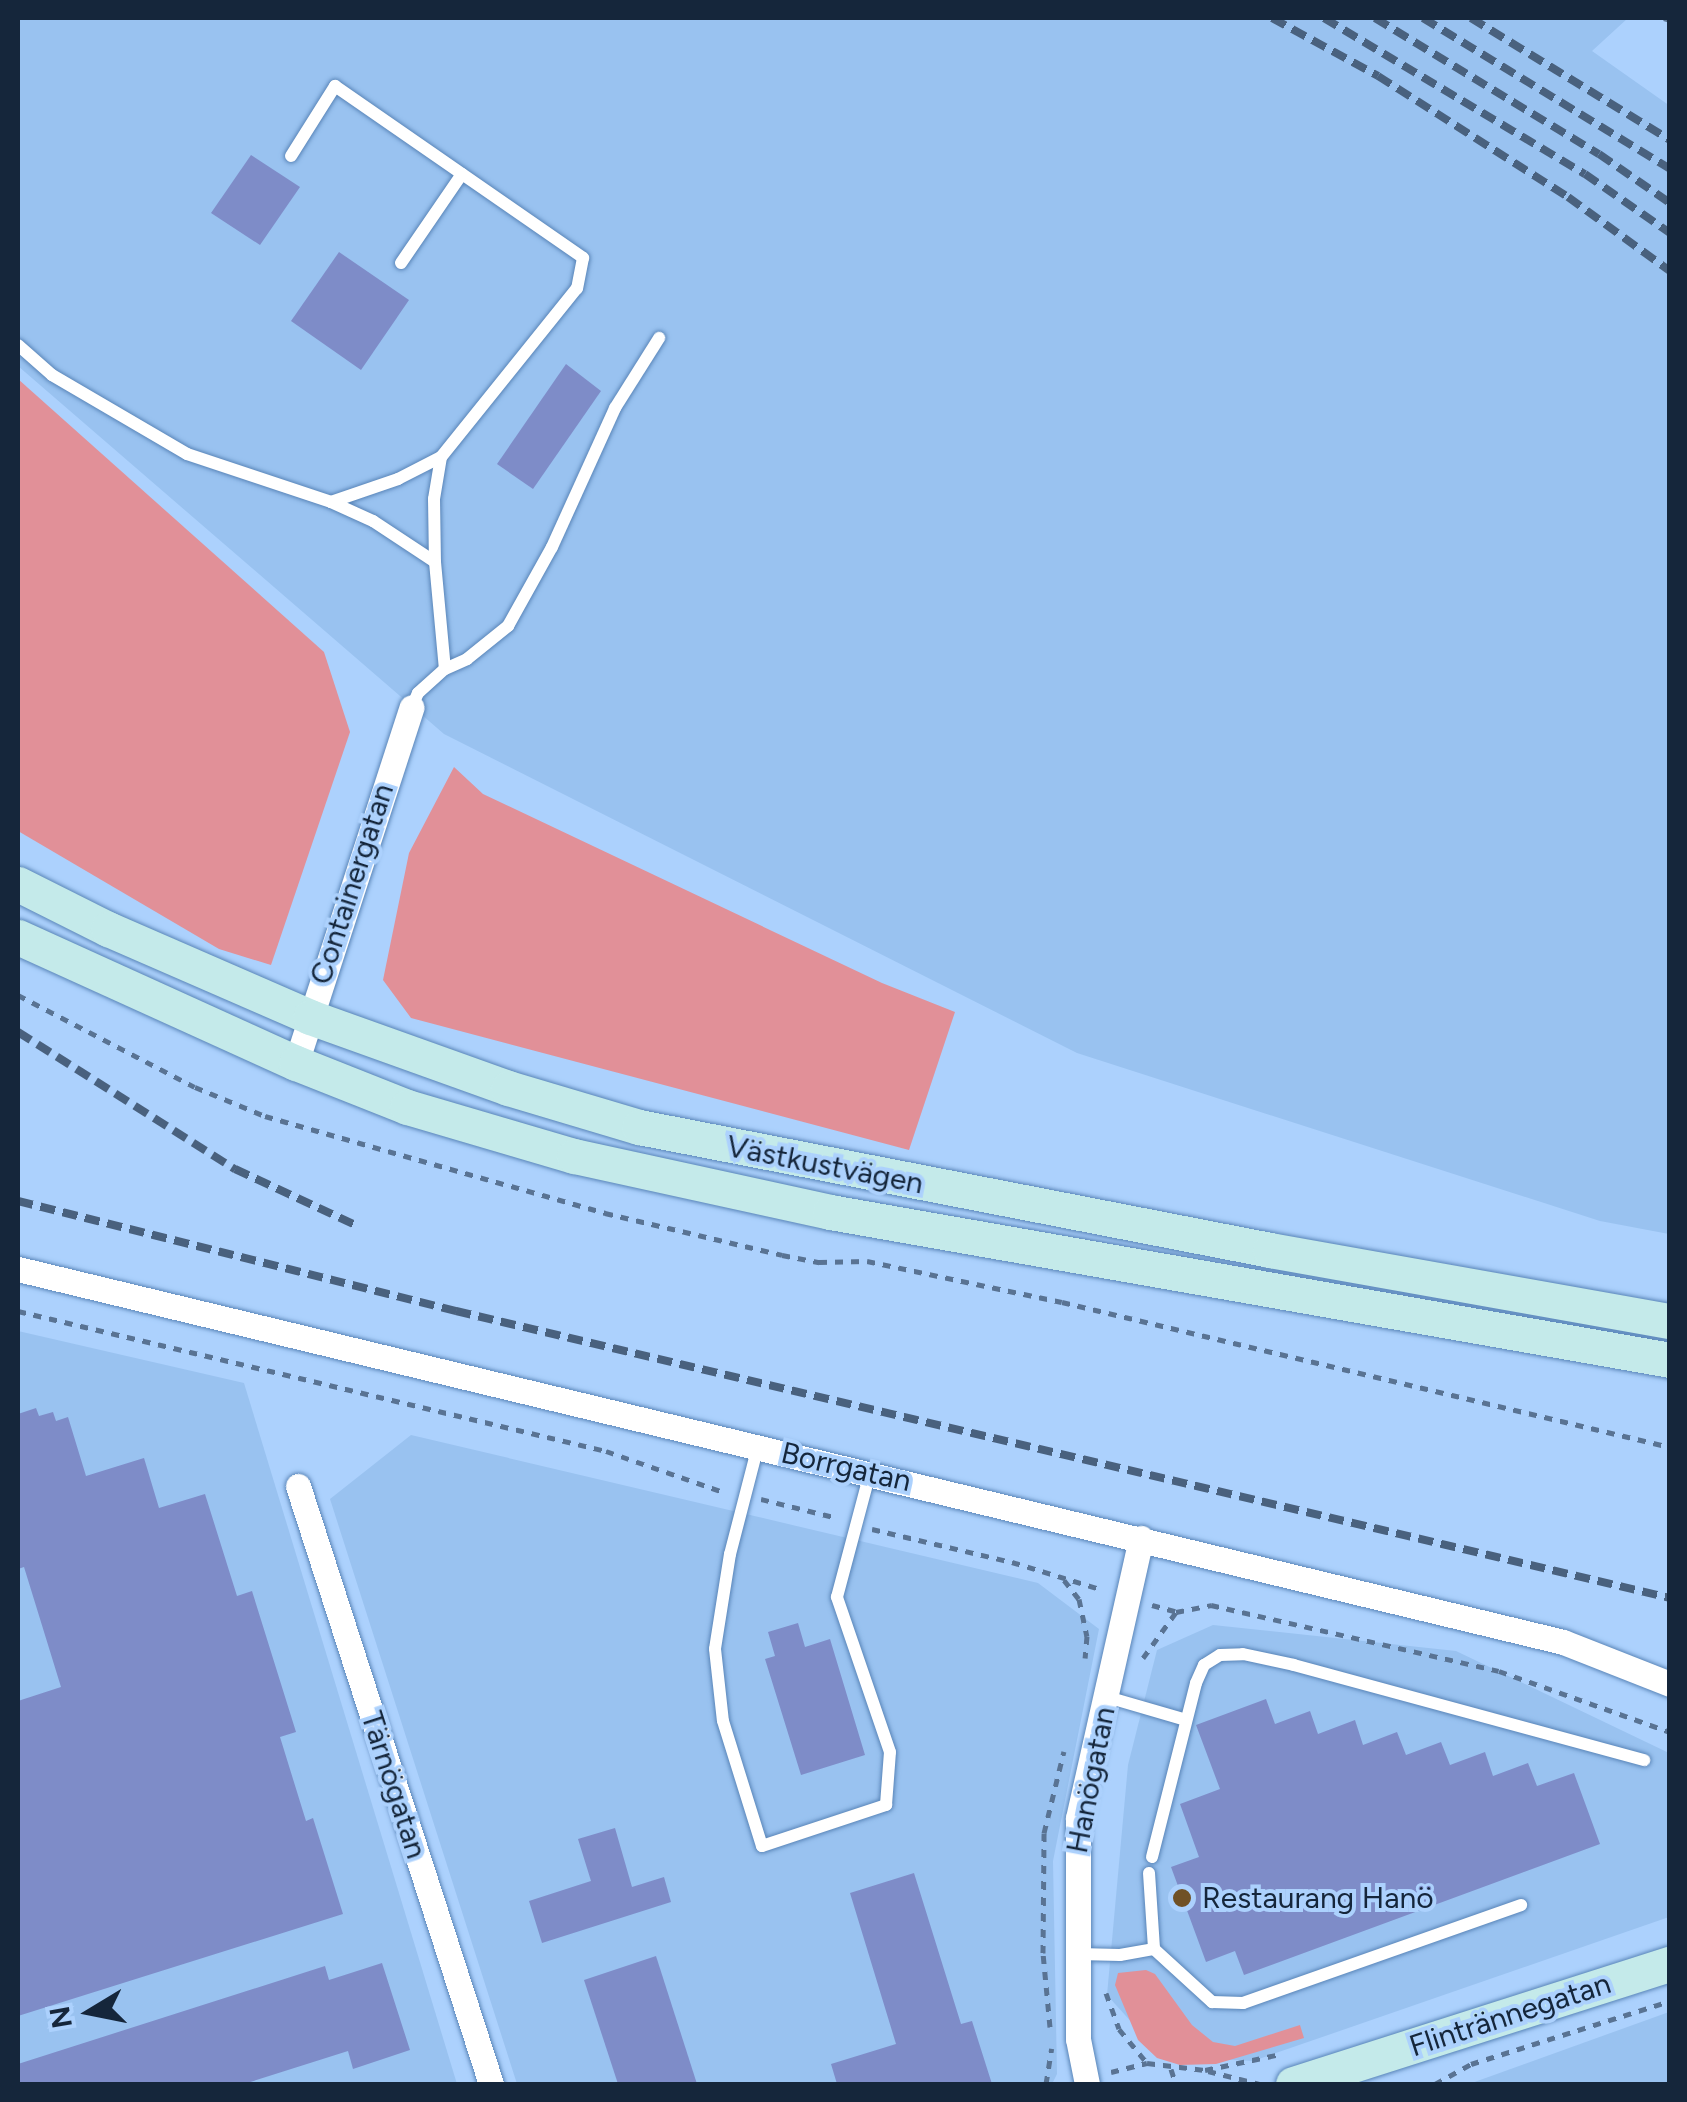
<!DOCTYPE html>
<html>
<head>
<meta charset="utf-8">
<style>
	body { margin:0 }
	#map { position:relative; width:1687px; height:2102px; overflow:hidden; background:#acd1fd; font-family:Figtree,sans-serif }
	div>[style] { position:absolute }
	.built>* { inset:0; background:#99c2f0 }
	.green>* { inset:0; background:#e19098 }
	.building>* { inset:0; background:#7e8cc8 }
	.path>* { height:5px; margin-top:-2.5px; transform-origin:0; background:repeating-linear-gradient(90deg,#597393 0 8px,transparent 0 16px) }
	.roads { filter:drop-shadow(0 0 2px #5985b8) drop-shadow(0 0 2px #5985b8) }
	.lane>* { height:12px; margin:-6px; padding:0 6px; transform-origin:6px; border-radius:6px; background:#fff }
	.street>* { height:25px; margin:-12.5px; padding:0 12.5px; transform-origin:12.5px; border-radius:12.5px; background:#fff }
	.secondary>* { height:35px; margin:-17.5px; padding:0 17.5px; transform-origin:17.5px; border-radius:17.5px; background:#c4eaea }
	.rail>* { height:8px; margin-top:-4px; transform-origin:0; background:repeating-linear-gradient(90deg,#49617e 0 15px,transparent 0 23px) }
	.dots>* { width:28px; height:28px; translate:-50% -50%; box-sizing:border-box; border:5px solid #acd1fd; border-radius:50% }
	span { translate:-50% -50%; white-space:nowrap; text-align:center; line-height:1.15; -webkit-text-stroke:8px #acd1fd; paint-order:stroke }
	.street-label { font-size:30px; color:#15263b }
	.poi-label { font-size:30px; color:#15263b }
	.left { translate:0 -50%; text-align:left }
	.frame { position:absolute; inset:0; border:20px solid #15263b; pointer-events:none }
	.north { position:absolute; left:40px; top:1962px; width:100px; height:100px; -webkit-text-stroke:8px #acd1fd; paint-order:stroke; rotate:260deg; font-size:28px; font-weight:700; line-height:40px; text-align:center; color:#15263b }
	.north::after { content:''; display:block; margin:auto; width:35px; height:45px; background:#15263b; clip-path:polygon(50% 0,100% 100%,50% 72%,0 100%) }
</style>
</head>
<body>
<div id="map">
	<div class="built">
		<div style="clip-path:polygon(18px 18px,1628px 18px,1592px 51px,1670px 106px,1669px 1234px,1600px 1221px,1077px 1053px,444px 734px,18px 366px)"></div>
		<div style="clip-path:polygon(18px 1331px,244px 1383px,457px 2084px,18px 2084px)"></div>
		<div style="clip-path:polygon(411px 1435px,1038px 1583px,1099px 1629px,1053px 1861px,1057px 2074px,1052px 2084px,517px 2084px,330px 1499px)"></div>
		<div style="clip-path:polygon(1213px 1625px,1456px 1651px,1669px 1753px,1669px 1917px,1253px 2061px,1162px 2056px,1107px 1995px,1128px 1765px,1157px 1650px)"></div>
		<div style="clip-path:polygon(1669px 2012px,1669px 2084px,1469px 2084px)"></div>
	</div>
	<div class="green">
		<div style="clip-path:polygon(18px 379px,324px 652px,350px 732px,271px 965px,219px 949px,18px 831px)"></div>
		<div style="clip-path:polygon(454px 767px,483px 794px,882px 983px,955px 1012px,909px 1150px,411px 1018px,383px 980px,409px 853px)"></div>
		<div style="clip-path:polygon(1146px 1970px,1155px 1974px,1192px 2025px,1213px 2042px,1235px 2046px,1300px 2025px,1304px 2038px,1216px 2064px,1180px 2065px,1157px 2058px,1138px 2040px,1115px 1985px,1118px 1973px)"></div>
	</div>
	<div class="building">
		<div style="clip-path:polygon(251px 155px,300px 187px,260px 245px,211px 213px)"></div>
		<div style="clip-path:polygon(339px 252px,409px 300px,361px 370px,291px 321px)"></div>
		<div style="clip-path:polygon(566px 364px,601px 391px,533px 489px,497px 464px)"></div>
		<div style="clip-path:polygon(36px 1408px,39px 1416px,53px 1412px,56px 1421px,68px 1417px,86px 1476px,144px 1458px,159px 1508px,205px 1494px,237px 1596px,252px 1591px,296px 1732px,280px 1737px,306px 1821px,313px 1818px,343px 1914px,18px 2016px,18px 1701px,61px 1687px,24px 1567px,18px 1569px,18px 1414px)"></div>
		<div style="clip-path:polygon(798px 1623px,805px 1647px,830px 1639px,865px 1755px,801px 1775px,765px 1659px,775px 1656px,768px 1632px)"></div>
		<div style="clip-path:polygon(1266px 1699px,1275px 1724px,1310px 1711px,1318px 1734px,1355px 1720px,1363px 1745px,1397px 1732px,1406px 1755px,1441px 1742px,1450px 1765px,1485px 1752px,1493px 1776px,1528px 1763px,1537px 1786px,1574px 1773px,1600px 1844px,1244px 1975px,1235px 1951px,1206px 1962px,1171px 1867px,1199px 1857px,1180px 1804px,1220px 1789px,1196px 1725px)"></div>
		<div style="clip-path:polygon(615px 1828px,632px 1887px,664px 1877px,671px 1902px,542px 1943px,529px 1901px,591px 1881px,578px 1839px)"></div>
		<div style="clip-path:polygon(914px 1873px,961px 2024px,972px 2021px,992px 2084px,837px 2084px,831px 2064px,896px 2044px,850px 1893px)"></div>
		<div style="clip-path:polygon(656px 1956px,697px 2084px,618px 2084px,584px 1980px)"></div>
		<div style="clip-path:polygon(382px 1963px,410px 2050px,353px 2069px,348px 2051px,244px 2084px,18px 2084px,18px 2064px,325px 1966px,329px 1980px)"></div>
	</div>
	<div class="path">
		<div style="left:1664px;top:18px;width:6px;rotate:18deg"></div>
		<div style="left:18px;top:995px;width:199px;rotate:27.5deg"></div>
		<div style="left:195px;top:1087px;width:76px;rotate:22.5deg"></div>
		<div style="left:265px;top:1116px;width:354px;rotate:15.9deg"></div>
		<div style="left:605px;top:1213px;width:182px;rotate:13.3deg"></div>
		<div style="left:782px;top:1255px;width:38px;rotate:11deg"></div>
		<div style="left:819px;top:1262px;width:48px;rotate:-1.2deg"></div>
		<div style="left:867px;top:1261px;width:199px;rotate:11.9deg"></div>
		<div style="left:1062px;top:1302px;width:625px;rotate:13.41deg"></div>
		<div style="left:18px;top:1311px;width:604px;rotate:13.39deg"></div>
		<div style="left:606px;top:1451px;width:127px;rotate:19.3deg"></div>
		<div style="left:761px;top:1499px;width:79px;rotate:13.9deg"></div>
		<div style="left:872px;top:1529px;width:144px;rotate:13.3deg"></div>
		<div style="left:1012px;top:1562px;width:95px;rotate:17.1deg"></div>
		<div style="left:1064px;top:1580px;width:24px;rotate:52deg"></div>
		<div style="left:1079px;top:1599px;width:38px;rotate:78deg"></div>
		<div style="left:1087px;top:1636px;width:22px;rotate:95deg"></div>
		<div style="left:1152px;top:1605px;width:24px;rotate:15deg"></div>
		<div style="left:1143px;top:1658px;width:57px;rotate:-54.3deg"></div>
		<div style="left:1176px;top:1612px;width:36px;rotate:-11deg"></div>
		<div style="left:1211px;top:1605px;width:295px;rotate:12.9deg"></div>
		<div style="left:1499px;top:1671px;width:182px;rotate:19.6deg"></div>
		<div style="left:1106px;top:1993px;width:38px;rotate:70deg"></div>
		<div style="left:1119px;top:2029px;width:44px;rotate:50.5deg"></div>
		<div style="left:1147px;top:2063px;width:58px;rotate:6.9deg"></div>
		<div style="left:1205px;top:2070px;width:78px;rotate:-11.9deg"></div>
		<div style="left:1050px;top:2027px;width:74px;rotate:-95.4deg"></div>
		<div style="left:1043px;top:1953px;width:120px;rotate:-89.5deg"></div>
		<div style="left:1044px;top:1833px;width:84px;rotate:-76.3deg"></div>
		<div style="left:1171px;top:2069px;width:16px;rotate:72deg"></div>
		<div style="left:1208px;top:2071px;width:54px;rotate:14deg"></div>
		<div style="left:1111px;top:2072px;width:37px;rotate:-14deg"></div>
		<div style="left:1046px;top:2084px;width:36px;rotate:-81deg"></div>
		<div style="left:1435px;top:2084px;width:41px;rotate:-29.1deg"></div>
		<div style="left:1471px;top:2064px;width:209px;rotate:-17.6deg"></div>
	</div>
	<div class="roads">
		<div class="lane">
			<div style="left:291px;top:156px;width:83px;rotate:-57.8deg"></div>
			<div style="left:335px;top:86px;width:302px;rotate:34.7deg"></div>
			<div style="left:583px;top:258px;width:31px;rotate:101deg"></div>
			<div style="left:577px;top:288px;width:217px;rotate:128.8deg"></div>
			<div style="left:441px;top:457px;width:43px;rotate:99.5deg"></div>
			<div style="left:434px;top:499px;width:63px;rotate:89.1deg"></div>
			<div style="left:435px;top:562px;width:107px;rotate:84.7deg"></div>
			<div style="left:401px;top:263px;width:108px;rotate:-55.6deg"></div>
			<div style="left:18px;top:345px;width:45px;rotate:41.4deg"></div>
			<div style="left:52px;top:375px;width:156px;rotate:30.3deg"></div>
			<div style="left:187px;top:454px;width:152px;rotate:18.4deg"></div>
			<div style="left:331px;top:502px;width:46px;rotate:24.3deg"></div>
			<div style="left:373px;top:521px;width:74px;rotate:33.5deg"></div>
			<div style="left:331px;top:502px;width:71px;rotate:-18.9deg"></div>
			<div style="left:398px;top:479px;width:48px;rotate:-27.1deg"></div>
			<div style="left:412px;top:707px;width:15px;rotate:-67deg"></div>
			<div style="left:418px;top:693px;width:36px;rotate:-42deg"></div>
			<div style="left:445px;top:669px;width:24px;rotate:-24deg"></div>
			<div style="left:467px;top:659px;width:53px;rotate:-38.8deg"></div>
			<div style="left:508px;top:626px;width:90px;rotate:-60.9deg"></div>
			<div style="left:552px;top:547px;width:153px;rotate:-65.6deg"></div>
			<div style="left:615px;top:408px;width:83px;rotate:-57.8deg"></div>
			<div style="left:758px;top:1446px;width:112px;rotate:104.5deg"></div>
			<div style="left:730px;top:1554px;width:96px;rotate:99deg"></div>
			<div style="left:715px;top:1649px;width:72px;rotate:83.7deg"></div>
			<div style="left:723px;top:1721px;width:131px;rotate:72.7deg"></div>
			<div style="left:762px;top:1846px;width:131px;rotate:-18.3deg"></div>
			<div style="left:886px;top:1805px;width:53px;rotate:-85.7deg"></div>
			<div style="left:890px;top:1752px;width:164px;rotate:-108.9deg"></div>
			<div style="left:837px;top:1597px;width:128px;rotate:-75.1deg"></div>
			<div style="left:1107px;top:1697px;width:82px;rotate:16.2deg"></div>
			<div style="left:1152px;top:1857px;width:179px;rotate:-75.8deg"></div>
			<div style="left:1196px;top:1683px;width:20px;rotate:-66deg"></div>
			<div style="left:1204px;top:1665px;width:19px;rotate:-32deg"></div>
			<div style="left:1220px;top:1655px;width:23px;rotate:-2deg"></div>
			<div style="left:1243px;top:1654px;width:52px;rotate:12.2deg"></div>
			<div style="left:1294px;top:1665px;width:363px;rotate:15.2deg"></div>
			<div style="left:1149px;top:1873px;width:76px;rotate:86.2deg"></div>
			<div style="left:1078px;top:1954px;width:42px;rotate:1.4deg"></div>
			<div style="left:1120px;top:1955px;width:35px;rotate:-10deg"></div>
			<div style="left:1154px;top:1949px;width:79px;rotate:42.4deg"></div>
			<div style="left:1212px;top:2002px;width:31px;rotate:2deg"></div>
			<div style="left:1243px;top:2003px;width:295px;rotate:-19.4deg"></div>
		</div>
		<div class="street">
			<div style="left:296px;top:1063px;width:374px;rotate:-72deg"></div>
			<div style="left:18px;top:1269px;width:1589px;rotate:13.57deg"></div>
			<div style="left:1563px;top:1642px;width:115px;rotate:21.4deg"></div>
			<div style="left:298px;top:1486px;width:628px;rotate:72.11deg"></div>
			<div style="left:1087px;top:2084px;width:46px;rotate:-101.3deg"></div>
			<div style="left:1078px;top:2039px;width:221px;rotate:-90deg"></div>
			<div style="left:1078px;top:1818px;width:287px;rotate:-77.3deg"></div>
		</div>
		<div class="secondary">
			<div style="left:18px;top:884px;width:101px;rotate:26.6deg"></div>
			<div style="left:108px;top:929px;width:220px;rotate:23.5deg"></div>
			<div style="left:310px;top:1017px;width:210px;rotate:19.7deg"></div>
			<div style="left:508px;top:1088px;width:137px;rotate:16.6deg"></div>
			<div style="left:639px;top:1127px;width:643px;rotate:11.03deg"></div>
			<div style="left:1270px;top:1250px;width:406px;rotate:10.1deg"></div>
			<div style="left:18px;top:937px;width:305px;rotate:24.4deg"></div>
			<div style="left:296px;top:1063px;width:119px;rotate:21.6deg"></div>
			<div style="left:407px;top:1107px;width:174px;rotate:16.4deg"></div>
			<div style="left:574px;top:1156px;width:262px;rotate:12.3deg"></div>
			<div style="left:830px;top:1212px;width:853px;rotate:9.99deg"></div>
			<div style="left:1293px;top:2084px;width:396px;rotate:-17.7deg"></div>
		</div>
	</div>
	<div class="rail">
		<div style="left:1272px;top:18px;width:121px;rotate:28.7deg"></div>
		<div style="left:1378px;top:76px;width:225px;rotate:32.5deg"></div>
		<div style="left:1568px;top:197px;width:126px;rotate:36deg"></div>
		<div style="left:1324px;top:18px;width:304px;rotate:30.9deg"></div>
		<div style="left:1585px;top:174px;width:103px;rotate:34.8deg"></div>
		<div style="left:1375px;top:18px;width:262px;rotate:31.3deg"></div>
		<div style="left:1599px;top:154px;width:86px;rotate:34.6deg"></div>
		<div style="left:1423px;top:18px;width:289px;rotate:31.4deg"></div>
		<div style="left:1471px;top:18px;width:233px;rotate:31.5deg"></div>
		<div style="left:18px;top:1032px;width:257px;rotate:32.3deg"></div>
		<div style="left:235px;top:1169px;width:136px;rotate:24.9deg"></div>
		<div style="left:18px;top:1201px;width:452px;rotate:14.1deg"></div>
		<div style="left:456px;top:1311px;width:1247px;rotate:13.3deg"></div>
	</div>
	<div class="dots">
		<div style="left:1182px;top:1898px;background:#705126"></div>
	</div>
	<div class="street-label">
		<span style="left:352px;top:884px;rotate:-72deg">Containergatan</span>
		<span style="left:825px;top:1165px;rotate:11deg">Västkustvägen</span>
		<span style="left:846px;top:1467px;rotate:13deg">Borrgatan</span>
		<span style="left:1091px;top:1780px;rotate:-79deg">Hanögatan</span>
		<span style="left:394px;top:1785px;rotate:72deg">Tärnögatan</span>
		<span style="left:1510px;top:2015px;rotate:-18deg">Flintrännegatan</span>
	</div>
	<div class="poi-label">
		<span class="left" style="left:1202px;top:1898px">Restaurang Hanö</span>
	</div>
	<div class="frame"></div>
	<div class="north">N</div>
</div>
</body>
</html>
